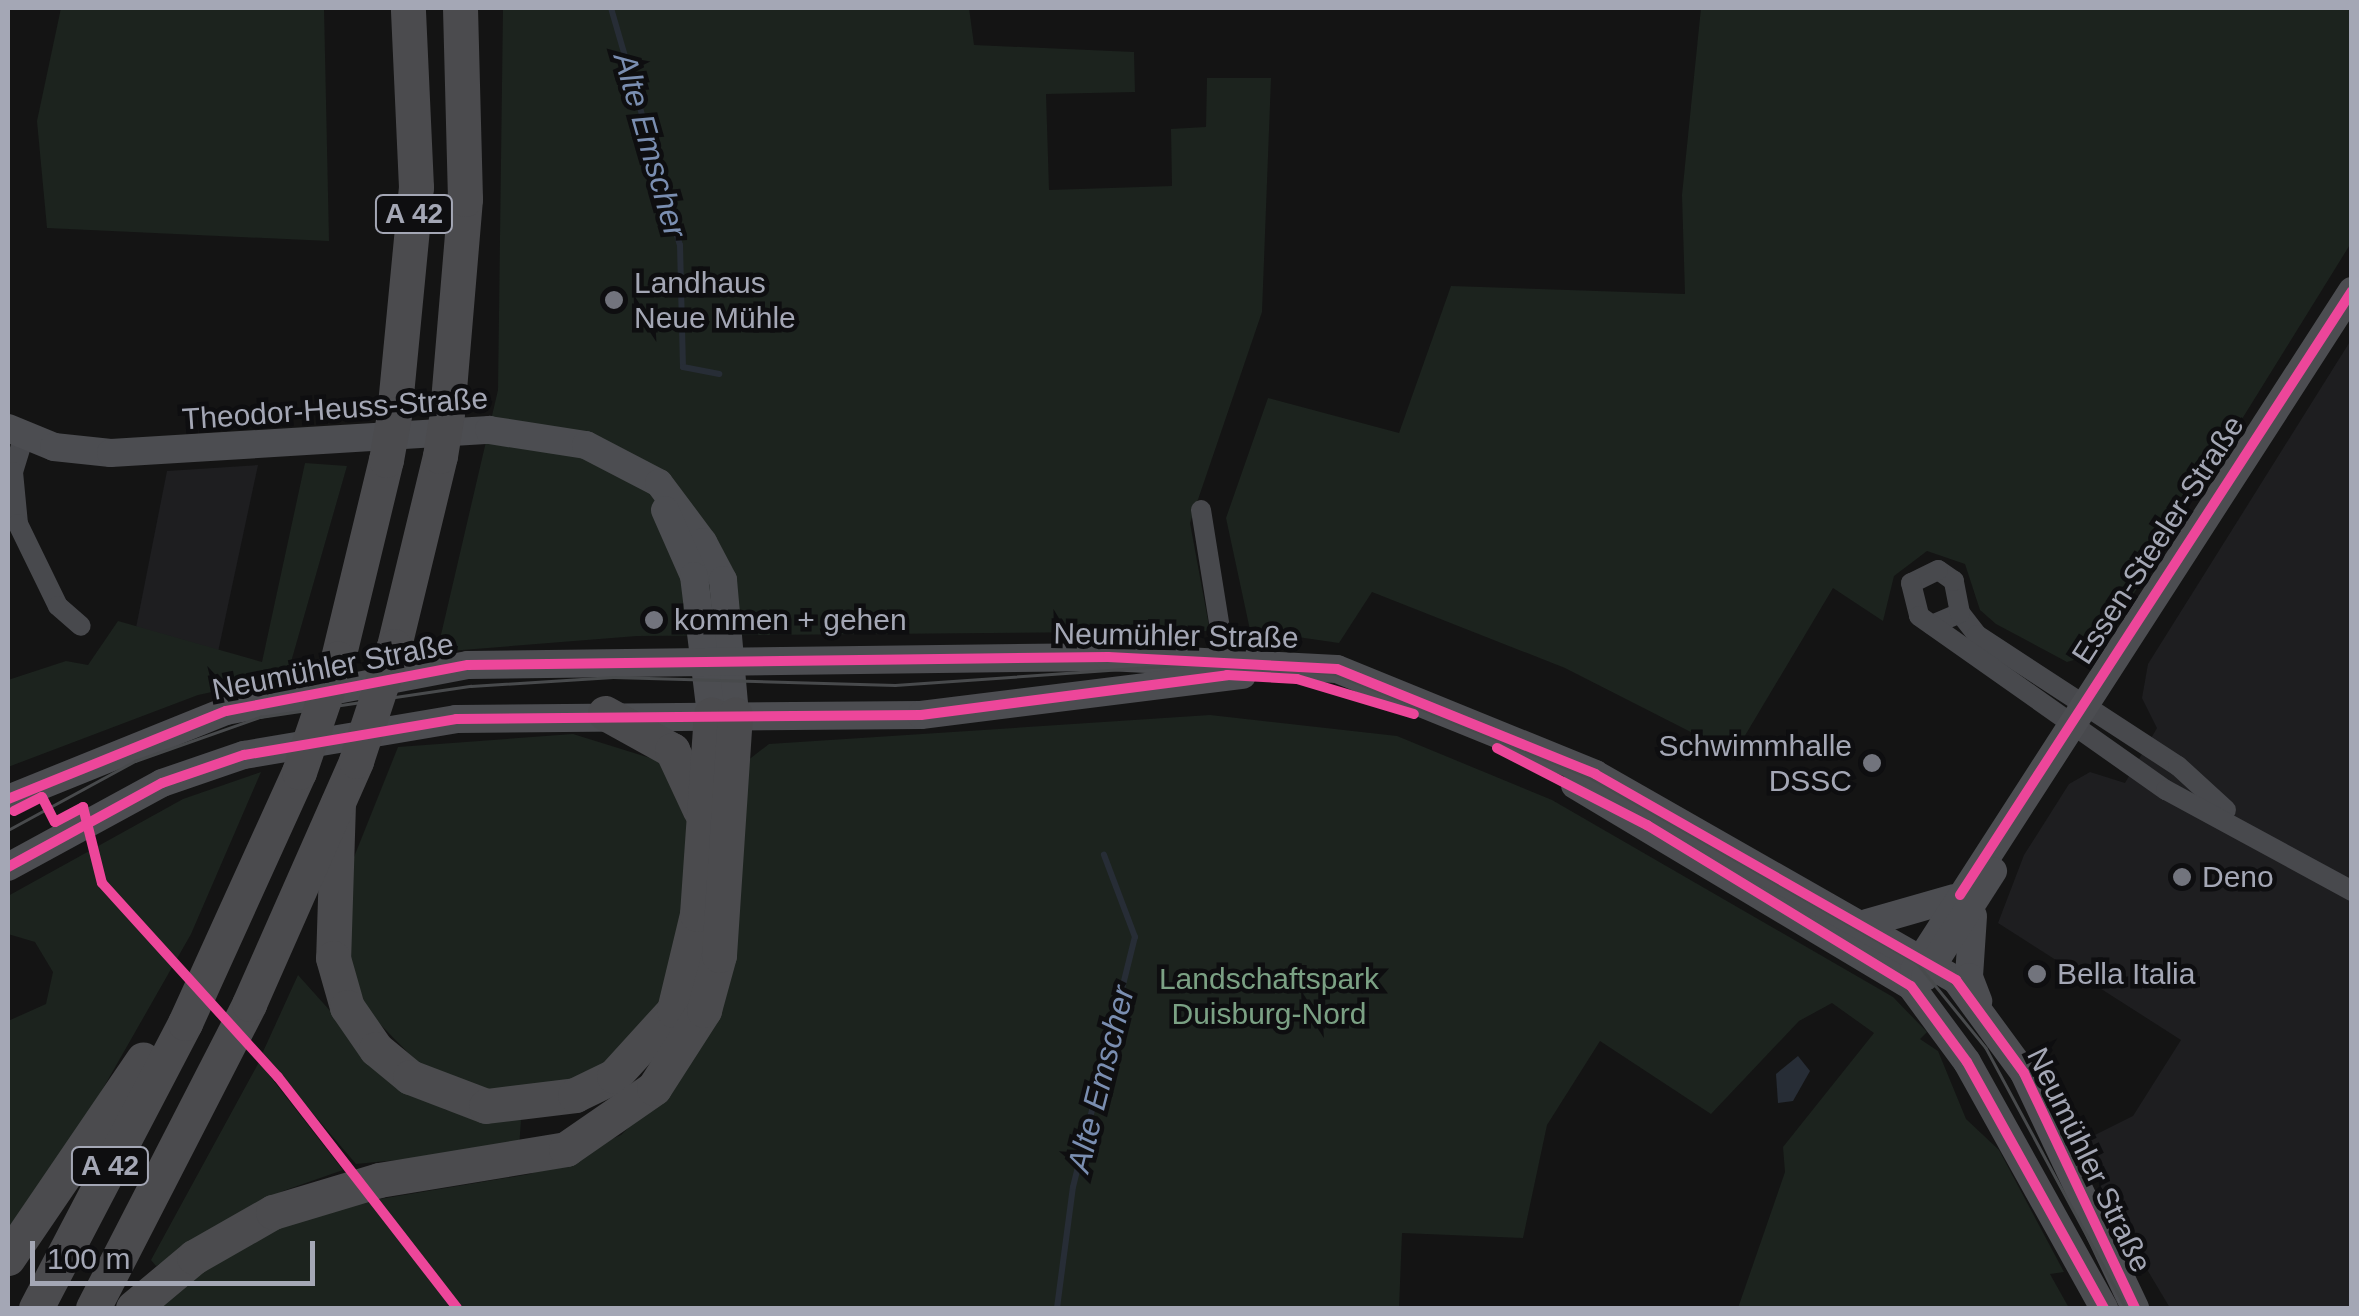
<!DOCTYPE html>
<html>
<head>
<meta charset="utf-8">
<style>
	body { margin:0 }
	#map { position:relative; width:2359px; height:1316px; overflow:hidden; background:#141414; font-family:Arial,sans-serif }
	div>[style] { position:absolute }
	.built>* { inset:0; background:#1e1e20 }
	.green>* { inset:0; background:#1c231e }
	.water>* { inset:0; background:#272d36 }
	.stream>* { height:6px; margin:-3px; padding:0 3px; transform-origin:3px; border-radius:3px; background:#272d36 }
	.street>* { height:20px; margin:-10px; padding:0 10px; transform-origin:10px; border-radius:10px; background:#48494d }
	.secondary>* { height:28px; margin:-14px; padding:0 14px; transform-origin:14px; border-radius:14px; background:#4c4d51 }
	.highway>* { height:35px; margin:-17.5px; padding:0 17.5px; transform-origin:17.5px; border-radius:17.5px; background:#4b4b4e }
	.tram>* { height:2.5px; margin:-1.25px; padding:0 1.25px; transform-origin:1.25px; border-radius:1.25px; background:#484a4c }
	.highway-bridge>* { height:35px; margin:-17.5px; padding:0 17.5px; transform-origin:17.5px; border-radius:17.5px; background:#4b4b4e }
	.cycleway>* { height:10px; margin:-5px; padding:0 5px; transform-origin:5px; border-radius:5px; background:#ed469a }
	.dots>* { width:28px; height:28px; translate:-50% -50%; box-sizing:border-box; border:5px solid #0e0e10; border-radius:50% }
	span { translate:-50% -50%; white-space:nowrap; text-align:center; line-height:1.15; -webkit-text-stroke:9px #0e0e10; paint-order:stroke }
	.shield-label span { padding:2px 8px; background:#0e0e10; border:2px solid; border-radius:8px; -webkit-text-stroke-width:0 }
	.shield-label { font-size:28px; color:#a4a7b5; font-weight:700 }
	.poi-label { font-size:30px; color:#a4a7b5 }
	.left { translate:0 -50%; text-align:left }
	.right { translate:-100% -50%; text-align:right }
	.street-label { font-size:30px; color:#a4a7b5 }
	.park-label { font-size:30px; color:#7ba184 }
	.water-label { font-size:32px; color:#7a8eb1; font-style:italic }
	.frame { position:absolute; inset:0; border:10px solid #a4a7b5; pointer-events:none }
	.scale { position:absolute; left:30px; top:1241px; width:285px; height:45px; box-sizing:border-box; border:5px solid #a4a7b5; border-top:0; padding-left:12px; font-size:30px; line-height:35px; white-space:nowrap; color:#a4a7b5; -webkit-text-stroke:8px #0e0e10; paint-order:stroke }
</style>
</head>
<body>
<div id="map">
	<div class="built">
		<div style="clip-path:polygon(2351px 340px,2351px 1308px,2170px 1308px,2105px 1199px,2085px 1140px,2133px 1116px,2181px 1040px,1998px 923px,2024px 855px,2069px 784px,2090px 772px,2125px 783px,2157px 728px,2142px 698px,2148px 664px)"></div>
		<div style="clip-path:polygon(258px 465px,218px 652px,135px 633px,167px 471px)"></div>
	</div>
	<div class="green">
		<div style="clip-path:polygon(61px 8px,324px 8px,329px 241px,47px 228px,37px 121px)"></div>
		<div style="clip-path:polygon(503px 8px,969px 8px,974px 45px,1134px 52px,1135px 92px,1046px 94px,1049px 190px,1172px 186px,1171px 129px,1206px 127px,1207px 78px,1271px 78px,1262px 312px,1190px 523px,1210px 631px,637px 636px,437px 652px,498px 390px)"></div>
		<div style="clip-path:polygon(1701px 8px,2351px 8px,2351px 243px,2097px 653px,2067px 662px,1996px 624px,1980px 610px,1965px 564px,1927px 551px,1894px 576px,1883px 621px,1833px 588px,1734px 754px,1565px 668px,1372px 592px,1339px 643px,1250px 630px,1226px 518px,1268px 398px,1399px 433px,1451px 286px,1685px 294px,1682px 195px)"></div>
		<div style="clip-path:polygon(305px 463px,347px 466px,287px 676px,198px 695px,8px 767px,8px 680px,66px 661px,88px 665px,118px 621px,262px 662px)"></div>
		<div style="clip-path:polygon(1210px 715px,1397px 736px,1552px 800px,1893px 997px,1927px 1032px,1920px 1039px,1938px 1051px,1966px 1119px,1999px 1150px,2064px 1272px,2050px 1274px,2069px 1308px,1738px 1308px,1785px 1172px,1783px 1147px,1874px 1033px,1832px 1003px,1799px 1021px,1711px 1114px,1600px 1041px,1547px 1125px,1523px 1238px,1402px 1233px,1399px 1308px,153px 1308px,239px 1243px,326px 1208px,530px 1174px,621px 1135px,664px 1093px,747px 761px,769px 744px)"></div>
		<div style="clip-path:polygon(573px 734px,663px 762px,689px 816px,687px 913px,660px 1005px,604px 1064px,569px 1082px,486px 1090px,427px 1072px,368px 1012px,343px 944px,350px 867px,398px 747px)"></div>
		<div style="clip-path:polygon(261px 772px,191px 934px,85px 1120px,8px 1234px,8px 1021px,46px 1004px,53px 972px,35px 942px,8px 934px,8px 896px,183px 799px)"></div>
		<div style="clip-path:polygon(298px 975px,393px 1081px,446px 1110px,521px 1120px,519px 1148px,356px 1164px,262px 1054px)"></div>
		<div style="clip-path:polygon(259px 1062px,343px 1170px,283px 1191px,156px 1266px,151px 1260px)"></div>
	</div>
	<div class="water">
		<div style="clip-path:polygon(1798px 1056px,1810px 1071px,1793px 1101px,1778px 1103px,1776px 1074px)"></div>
	</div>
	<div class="stream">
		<div style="left:611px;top:8px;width:247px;rotate:73.8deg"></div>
		<div style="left:680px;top:245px;width:122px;rotate:88.6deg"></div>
		<div style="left:683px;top:367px;width:37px;rotate:11deg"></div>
		<div style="left:1057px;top:1308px;width:122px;rotate:-82.5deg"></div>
		<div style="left:1073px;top:1187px;width:258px;rotate:-76.1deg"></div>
		<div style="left:1135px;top:937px;width:88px;rotate:-110.7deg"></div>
	</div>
	<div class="street">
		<div style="left:24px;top:436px;width:38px;rotate:107deg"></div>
		<div style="left:13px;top:472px;width:52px;rotate:84.5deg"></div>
		<div style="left:18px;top:524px;width:91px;rotate:64deg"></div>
		<div style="left:58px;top:606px;width:30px;rotate:41deg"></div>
		<div style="left:1201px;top:510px;width:165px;rotate:80.9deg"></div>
		<div style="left:1960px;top:613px;width:28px;rotate:52deg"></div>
		<div style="left:1977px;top:635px;width:240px;rotate:33.1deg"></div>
		<div style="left:2178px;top:766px;width:65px;rotate:42.5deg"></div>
		<div style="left:1932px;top:625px;width:30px;rotate:-23deg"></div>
		<div style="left:1960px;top:613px;width:33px;rotate:-101deg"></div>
		<div style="left:1954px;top:581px;width:19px;rotate:-145deg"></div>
		<div style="left:1938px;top:570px;width:30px;rotate:154deg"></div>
		<div style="left:1911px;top:583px;width:34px;rotate:76deg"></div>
		<div style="left:1919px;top:616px;width:302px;rotate:35.2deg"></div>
		<div style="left:2166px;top:790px;width:212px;rotate:28.5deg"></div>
	</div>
	<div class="secondary">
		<div style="left:8px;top:428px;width:50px;rotate:22.4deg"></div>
		<div style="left:54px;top:447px;width:57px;rotate:6deg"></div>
		<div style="left:111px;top:453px;width:379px;rotate:-3.5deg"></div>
		<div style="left:489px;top:430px;width:98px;rotate:8.8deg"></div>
		<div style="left:586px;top:445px;width:82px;rotate:27.5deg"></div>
		<div style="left:659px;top:483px;width:74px;rotate:53.3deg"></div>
		<div style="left:703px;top:542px;width:43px;rotate:62.2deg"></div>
		<div style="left:723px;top:580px;width:136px;rotate:84.9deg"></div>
		<div style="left:665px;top:510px;width:72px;rotate:66.3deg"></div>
		<div style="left:694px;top:576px;width:139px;rotate:83deg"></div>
		<div style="left:1575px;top:785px;width:392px;rotate:30.9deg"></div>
		<div style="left:1911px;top:986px;width:94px;rotate:53.6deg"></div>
		<div style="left:1967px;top:1062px;width:282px;rotate:60.9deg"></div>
		<div style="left:8px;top:799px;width:235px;rotate:-22deg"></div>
		<div style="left:226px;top:711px;width:246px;rotate:-10.8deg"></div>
		<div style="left:468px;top:665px;width:640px;rotate:-0.72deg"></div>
		<div style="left:1108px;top:657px;width:229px;rotate:3deg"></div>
		<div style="left:1337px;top:669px;width:279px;rotate:22.1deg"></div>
		<div style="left:1595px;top:774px;width:416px;rotate:29.7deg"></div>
		<div style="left:1956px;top:980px;width:115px;rotate:53.8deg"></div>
		<div style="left:2024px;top:1073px;width:260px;rotate:64.7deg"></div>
		<div style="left:8px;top:867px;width:175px;rotate:-28.6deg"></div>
		<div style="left:162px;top:783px;width:87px;rotate:-18.9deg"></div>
		<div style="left:244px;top:755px;width:215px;rotate:-9.6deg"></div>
		<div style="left:456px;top:719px;width:465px;rotate:-0.5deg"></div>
		<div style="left:921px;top:715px;width:324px;rotate:-7.1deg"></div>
		<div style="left:1973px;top:916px;width:61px;rotate:93.8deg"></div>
		<div style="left:1969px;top:977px;width:26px;rotate:69deg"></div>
		<div style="left:1867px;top:923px;width:91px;rotate:-16deg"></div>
		<div style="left:1914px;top:970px;width:808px;rotate:-57.18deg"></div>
		<div style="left:1925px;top:977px;width:126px;rotate:-57.3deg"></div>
	</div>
	<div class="highway">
		<div style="left:447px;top:413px;width:215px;rotate:-85.2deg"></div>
		<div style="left:465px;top:199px;width:191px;rotate:-91.5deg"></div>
		<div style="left:394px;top:415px;width:229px;rotate:-84.5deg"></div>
		<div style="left:416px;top:187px;width:179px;rotate:-92.6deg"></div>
		<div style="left:394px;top:646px;width:195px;rotate:-76.4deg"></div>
		<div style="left:338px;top:658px;width:204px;rotate:-76.4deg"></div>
		<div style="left:605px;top:713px;width:77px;rotate:28.9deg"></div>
		<div style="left:672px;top:750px;width:66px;rotate:65deg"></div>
		<div style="left:338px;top:803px;width:155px;rotate:91.8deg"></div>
		<div style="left:333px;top:958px;width:51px;rotate:74.1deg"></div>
		<div style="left:347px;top:1007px;width:51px;rotate:55.4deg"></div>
		<div style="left:376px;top:1049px;width:44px;rotate:39.5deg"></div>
		<div style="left:410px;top:1077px;width:81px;rotate:20.9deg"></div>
		<div style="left:486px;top:1106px;width:90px;rotate:-7deg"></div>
		<div style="left:575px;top:1095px;width:43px;rotate:-26deg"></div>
		<div style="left:614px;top:1076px;width:89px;rotate:-47.7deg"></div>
		<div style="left:674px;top:1010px;width:99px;rotate:-76.5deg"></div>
		<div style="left:697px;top:914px;width:200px;rotate:-86deg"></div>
		<div style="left:8px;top:1258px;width:240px;rotate:-55.8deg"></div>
		<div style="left:36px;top:1308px;width:322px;rotate:-62.4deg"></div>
		<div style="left:185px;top:1023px;width:276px;rotate:-65.6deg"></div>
		<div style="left:93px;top:1308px;width:342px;rotate:-62.8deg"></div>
		<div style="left:249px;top:1004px;width:266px;rotate:-66.2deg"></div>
		<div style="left:133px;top:1308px;width:80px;rotate:-39.9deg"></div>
		<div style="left:194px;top:1257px;width:91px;rotate:-29.7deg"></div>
		<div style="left:273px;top:1212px;width:111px;rotate:-16.8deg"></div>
		<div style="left:379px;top:1180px;width:190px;rotate:-9.4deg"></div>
		<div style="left:566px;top:1149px;width:107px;rotate:-34.7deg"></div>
		<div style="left:654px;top:1088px;width:93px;rotate:-57.3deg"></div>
		<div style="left:704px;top:1010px;width:57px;rotate:-74.7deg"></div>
		<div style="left:719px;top:955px;width:241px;rotate:-86.2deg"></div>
	</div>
	<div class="tram">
		<div style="left:8px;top:830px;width:145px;rotate:-28.5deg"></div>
		<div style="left:135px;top:761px;width:133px;rotate:-19.4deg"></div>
		<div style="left:260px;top:717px;width:213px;rotate:-8.4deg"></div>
		<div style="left:471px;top:686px;width:142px;rotate:-3.6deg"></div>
		<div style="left:613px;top:677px;width:282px;rotate:1.6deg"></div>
		<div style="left:895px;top:685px;width:332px;rotate:-4deg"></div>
		<div style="left:1226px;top:662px;width:110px;rotate:6.3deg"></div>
		<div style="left:1335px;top:674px;width:279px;rotate:22.1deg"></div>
		<div style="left:1593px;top:779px;width:373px;rotate:29.6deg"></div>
		<div style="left:1917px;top:963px;width:109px;rotate:50.9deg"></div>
		<div style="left:1986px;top:1048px;width:295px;rotate:61.7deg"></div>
	</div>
	<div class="highway-bridge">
		<div style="left:440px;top:456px;width:44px;rotate:-80.8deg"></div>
		<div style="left:386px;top:460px;width:46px;rotate:-79.9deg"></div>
		<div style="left:356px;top:761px;width:121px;rotate:-71.7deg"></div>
		<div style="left:299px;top:772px;width:120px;rotate:-71.1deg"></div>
	</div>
	<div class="cycleway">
		<div style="left:1497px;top:748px;width:169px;rotate:27.2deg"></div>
		<div style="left:1647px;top:825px;width:309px;rotate:31.4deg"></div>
		<div style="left:1911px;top:986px;width:94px;rotate:53.6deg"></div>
		<div style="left:1967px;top:1062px;width:282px;rotate:60.9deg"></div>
		<div style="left:8px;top:799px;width:235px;rotate:-22deg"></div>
		<div style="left:226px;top:711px;width:246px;rotate:-10.8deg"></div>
		<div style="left:468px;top:665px;width:640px;rotate:-0.72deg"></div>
		<div style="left:1108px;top:657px;width:229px;rotate:3deg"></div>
		<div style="left:1337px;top:669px;width:279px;rotate:22.1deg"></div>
		<div style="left:1595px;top:774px;width:416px;rotate:29.7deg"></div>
		<div style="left:1956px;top:980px;width:115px;rotate:53.8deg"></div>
		<div style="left:2024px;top:1073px;width:260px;rotate:64.7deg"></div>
		<div style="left:14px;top:811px;width:31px;rotate:-27deg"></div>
		<div style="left:42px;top:797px;width:28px;rotate:63deg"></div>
		<div style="left:55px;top:822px;width:32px;rotate:-28deg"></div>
		<div style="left:83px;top:807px;width:78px;rotate:76deg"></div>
		<div style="left:102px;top:883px;width:262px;rotate:47.8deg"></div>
		<div style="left:278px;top:1077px;width:292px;rotate:52.2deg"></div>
		<div style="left:8px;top:867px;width:175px;rotate:-28.6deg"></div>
		<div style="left:162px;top:783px;width:87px;rotate:-18.9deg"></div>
		<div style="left:244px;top:755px;width:215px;rotate:-9.6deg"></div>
		<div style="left:456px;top:719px;width:465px;rotate:-0.5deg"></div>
		<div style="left:921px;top:715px;width:309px;rotate:-7.4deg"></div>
		<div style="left:1227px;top:675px;width:70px;rotate:3.3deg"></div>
		<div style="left:1297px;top:679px;width:122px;rotate:16.7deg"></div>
		<div style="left:1960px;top:895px;width:720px;rotate:-57.02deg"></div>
	</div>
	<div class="dots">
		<div style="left:614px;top:300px;background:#72747d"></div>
		<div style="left:654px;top:620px;background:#72747d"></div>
		<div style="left:1872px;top:763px;background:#72747d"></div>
		<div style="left:2182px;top:877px;background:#72747d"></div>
		<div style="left:2037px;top:974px;background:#72747d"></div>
	</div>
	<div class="shield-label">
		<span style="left:414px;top:214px">A 42</span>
		<span style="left:110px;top:1166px">A 42</span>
	</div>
	<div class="poi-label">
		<span class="left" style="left:634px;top:300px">Landhaus<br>Neue Mühle</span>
		<span class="left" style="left:674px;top:620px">kommen + gehen</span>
		<span class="right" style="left:1852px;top:763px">Schwimmhalle<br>DSSC</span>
		<span class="left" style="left:2202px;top:877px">Deno</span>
		<span class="left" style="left:2057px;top:974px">Bella Italia</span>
	</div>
	<div class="street-label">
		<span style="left:335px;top:409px;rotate:-4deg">Theodor-Heuss-Straße</span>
		<span style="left:2158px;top:540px;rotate:-57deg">Essen-Steeler-Straße</span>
		<span style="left:1176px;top:636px;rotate:1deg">Neumühler Straße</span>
		<span style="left:333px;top:667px;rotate:-11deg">Neumühler Straße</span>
		<span style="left:2089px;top:1160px;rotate:64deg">Neumühler Straße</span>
	</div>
	<div class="park-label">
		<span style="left:1269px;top:996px">Landschaftspark<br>Duisburg-Nord</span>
	</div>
	<div class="water-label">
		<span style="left:650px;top:145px;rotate:74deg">Alte Emscher</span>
		<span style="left:1101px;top:1079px;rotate:-76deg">Alte Emscher</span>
	</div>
	<div class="frame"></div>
	<div class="scale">100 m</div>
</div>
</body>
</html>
